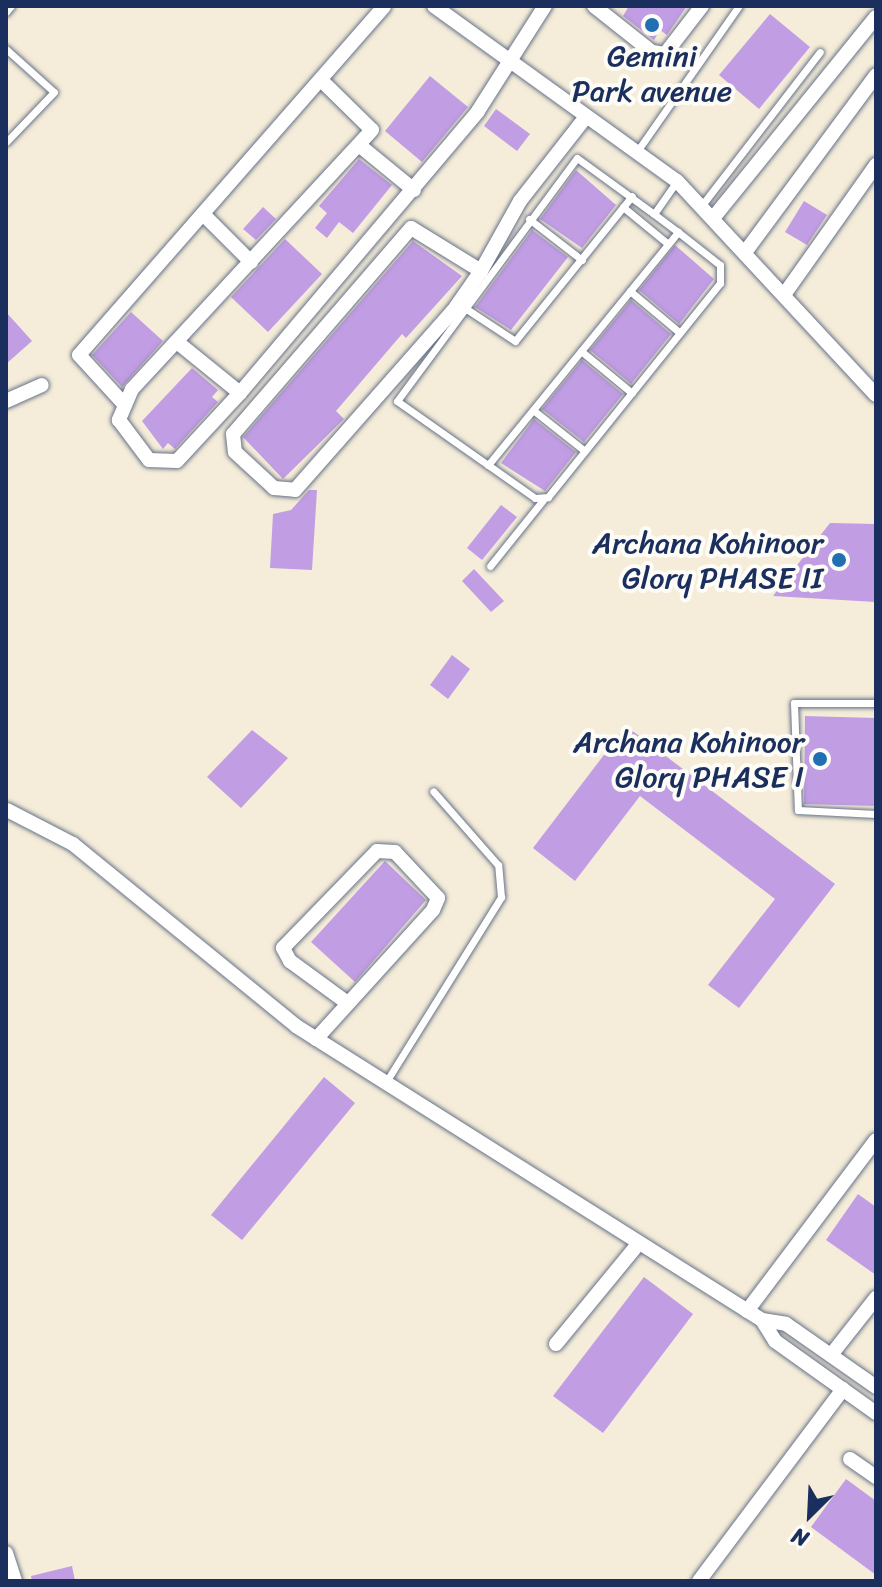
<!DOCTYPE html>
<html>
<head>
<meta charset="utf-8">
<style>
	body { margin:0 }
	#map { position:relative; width:882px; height:1587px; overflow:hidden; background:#f5edd9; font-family:Sriracha,sans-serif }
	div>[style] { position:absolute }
	.building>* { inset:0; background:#c19de3 }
	.roads { filter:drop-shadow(0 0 2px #677289) drop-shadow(0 0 2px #677289) }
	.service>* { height:7px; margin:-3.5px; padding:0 3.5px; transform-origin:3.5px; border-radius:3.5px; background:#fff }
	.minor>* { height:14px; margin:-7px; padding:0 7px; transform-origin:7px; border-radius:7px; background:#fff }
	.dots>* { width:22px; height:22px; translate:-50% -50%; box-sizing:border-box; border:4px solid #fdfcf7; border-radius:50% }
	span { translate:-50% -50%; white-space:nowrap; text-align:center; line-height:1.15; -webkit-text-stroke:8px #fdfcf7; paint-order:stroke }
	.poi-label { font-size:30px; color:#1b2f5e }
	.right { translate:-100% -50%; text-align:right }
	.frame { position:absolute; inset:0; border:8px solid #1b2f5e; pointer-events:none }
	.north { position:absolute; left:770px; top:1475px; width:80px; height:80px; -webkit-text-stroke:6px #fdfcf7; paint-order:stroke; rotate:204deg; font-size:22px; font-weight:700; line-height:32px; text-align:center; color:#1b2f5e }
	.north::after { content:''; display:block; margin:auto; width:28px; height:36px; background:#1b2f5e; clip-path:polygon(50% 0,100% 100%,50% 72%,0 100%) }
</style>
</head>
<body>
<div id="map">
	<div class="building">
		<div style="clip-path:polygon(629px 6px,687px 6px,667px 35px,660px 30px,654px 40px,623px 16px)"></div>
		<div style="clip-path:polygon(770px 14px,810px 47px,759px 109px,719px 75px)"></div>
		<div style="clip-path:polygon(430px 76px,468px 107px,422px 162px,385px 131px)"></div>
		<div style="clip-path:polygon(496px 109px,530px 134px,517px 151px,484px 126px)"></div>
		<div style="clip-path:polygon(359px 159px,392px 185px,353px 233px,339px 222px,327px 238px,315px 228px,327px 213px,319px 206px)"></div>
		<div style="clip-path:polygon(576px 170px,616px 205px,582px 248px,540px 219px)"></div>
		<div style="clip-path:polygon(804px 201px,827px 215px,807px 245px,785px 232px)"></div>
		<div style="clip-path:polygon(263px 207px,276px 219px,256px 240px,243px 229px)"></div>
		<div style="clip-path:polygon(532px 230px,568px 257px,511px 330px,475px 307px)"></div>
		<div style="clip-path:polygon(285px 239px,322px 274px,268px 332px,231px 297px)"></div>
		<div style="clip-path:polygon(413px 241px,462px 276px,406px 338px,402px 334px,336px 411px,344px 419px,283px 479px,243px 437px)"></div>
		<div style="clip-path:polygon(675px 245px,714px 279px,679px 324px,639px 290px)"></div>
		<div style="clip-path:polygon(631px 300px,671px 334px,631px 384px,590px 350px)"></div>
		<div style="clip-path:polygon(6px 312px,32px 341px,6px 364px)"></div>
		<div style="clip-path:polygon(131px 312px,163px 341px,122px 387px,92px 355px)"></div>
		<div style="clip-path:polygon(582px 360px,623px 394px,584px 442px,542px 409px)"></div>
		<div style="clip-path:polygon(192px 368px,218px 390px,212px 397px,218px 402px,175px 449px,168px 443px,163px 449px,142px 421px)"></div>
		<div style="clip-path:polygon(534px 419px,576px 452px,545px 491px,501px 463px)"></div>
		<div style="clip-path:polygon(309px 490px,317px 490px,312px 570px,270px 568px,273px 514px,291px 510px)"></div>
		<div style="clip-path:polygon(501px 505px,517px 517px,482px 560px,467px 548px)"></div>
		<div style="clip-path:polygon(830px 523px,876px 524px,876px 602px,773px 596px)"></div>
		<div style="clip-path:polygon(474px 569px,504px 601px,491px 612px,462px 581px)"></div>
		<div style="clip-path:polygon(452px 655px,470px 669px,448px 699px,430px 685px)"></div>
		<div style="clip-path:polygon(805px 716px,876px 718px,876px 806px,804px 804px)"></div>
		<div style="clip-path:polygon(626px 726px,835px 884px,739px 1008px,708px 985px,775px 899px,640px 796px,575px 881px,533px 848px)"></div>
		<div style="clip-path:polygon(252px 730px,288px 758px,241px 808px,207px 777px)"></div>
		<div style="clip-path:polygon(385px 861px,426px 900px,355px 982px,311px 942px)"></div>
		<div style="clip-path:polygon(324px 1077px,355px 1103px,242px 1240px,211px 1215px)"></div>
		<div style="clip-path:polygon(858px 1194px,876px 1207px,876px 1275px,826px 1240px)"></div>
		<div style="clip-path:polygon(644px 1277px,693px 1314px,603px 1433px,553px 1396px)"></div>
		<div style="clip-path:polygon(846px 1479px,876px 1501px,876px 1575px,811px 1527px)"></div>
		<div style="clip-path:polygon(72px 1566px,75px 1581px,32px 1581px,31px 1576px)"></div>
	</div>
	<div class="roads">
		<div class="service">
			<div style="left:6px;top:12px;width:8px;rotate:-50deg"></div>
			<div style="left:6px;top:49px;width:64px;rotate:41.9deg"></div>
			<div style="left:54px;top:92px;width:69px;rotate:133.8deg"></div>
			<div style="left:638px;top:150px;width:176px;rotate:-55deg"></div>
			<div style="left:677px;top:181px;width:40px;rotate:124.9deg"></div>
			<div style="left:654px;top:214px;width:30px;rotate:37deg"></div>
			<div style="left:702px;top:205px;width:193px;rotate:-52.4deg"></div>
			<div style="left:623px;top:207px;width:58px;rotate:39.4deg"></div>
			<div style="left:529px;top:219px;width:67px;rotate:37.7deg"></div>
			<div style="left:678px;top:232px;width:53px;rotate:38.2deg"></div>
			<div style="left:720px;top:265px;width:18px;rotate:90deg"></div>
			<div style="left:720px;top:283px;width:275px;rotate:128.8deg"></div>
			<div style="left:548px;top:497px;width:13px;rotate:176deg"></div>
			<div style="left:535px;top:498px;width:57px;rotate:-144.9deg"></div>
			<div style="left:488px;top:465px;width:301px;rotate:-50.8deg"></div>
			<div style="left:630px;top:291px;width:65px;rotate:40deg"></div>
			<div style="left:465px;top:308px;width:60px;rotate:33.4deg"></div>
			<div style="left:515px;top:341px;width:186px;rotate:-51.1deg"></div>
			<div style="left:581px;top:351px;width:66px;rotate:39.5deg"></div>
			<div style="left:533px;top:410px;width:66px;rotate:38.3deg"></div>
			<div style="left:488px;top:465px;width:111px;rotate:-144.9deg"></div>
			<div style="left:397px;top:401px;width:302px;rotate:-53.5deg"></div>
			<div style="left:577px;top:158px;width:95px;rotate:36deg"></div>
			<div style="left:490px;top:566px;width:85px;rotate:-51.2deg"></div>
			<div style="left:876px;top:703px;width:82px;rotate:180deg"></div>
			<div style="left:794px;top:703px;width:107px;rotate:87.9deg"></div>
			<div style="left:798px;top:810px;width:78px;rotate:2.9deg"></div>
			<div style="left:386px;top:1082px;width:218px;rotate:-58.1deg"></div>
			<div style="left:501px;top:897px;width:32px;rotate:-95deg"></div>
			<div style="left:498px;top:865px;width:98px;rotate:-131.3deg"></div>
		</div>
		<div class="minor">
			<div style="left:434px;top:6px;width:299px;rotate:35.8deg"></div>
			<div style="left:677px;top:181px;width:292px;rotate:47.1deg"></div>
			<div style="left:594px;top:6px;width:74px;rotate:38.4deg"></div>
			<div style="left:652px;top:52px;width:13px;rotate:9deg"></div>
			<div style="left:665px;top:54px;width:61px;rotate:-52.4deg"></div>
			<div style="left:321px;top:80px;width:71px;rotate:44.4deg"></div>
			<div style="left:372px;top:130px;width:353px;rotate:132.8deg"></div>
			<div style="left:132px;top:389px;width:34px;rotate:113deg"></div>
			<div style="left:119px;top:420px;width:50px;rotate:53.1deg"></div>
			<div style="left:149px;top:460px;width:28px;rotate:2deg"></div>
			<div style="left:177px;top:461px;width:93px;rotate:-47.2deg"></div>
			<div style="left:240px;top:393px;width:369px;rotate:-49.8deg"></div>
			<div style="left:478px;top:111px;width:125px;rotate:-57.5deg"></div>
			<div style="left:359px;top:145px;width:71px;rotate:39.3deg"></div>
			<div style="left:203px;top:214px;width:68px;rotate:45deg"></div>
			<div style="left:714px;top:217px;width:257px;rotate:-51deg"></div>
			<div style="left:746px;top:251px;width:219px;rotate:-53.5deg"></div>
			<div style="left:481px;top:271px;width:82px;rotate:-148.4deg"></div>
			<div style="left:411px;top:228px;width:272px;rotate:130.8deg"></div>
			<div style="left:233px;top:434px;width:18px;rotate:84deg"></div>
			<div style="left:235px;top:452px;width:53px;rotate:42.7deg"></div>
			<div style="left:274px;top:488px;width:21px;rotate:5deg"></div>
			<div style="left:295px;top:490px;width:239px;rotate:-48.6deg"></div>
			<div style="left:453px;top:311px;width:49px;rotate:-55deg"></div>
			<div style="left:481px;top:271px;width:80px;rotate:-60.9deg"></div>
			<div style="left:520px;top:201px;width:105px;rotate:-51.9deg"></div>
			<div style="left:786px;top:292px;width:156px;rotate:-54.7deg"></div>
			<div style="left:177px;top:342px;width:81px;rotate:39deg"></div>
			<div style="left:6px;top:401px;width:39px;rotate:-24deg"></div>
			<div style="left:123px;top:403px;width:65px;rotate:-132.5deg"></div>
			<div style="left:79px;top:355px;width:463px;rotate:-48.8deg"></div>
			<div style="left:7px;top:810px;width:74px;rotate:27.3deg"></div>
			<div style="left:73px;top:844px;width:288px;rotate:39.2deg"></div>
			<div style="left:296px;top:1026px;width:551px;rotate:32.25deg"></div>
			<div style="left:762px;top:1320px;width:25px;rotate:58deg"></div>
			<div style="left:775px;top:1341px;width:124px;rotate:35.5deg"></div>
			<div style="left:316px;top:1039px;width:174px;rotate:-47.8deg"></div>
			<div style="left:433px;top:910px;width:13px;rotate:-67deg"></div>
			<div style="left:438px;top:898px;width:63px;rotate:-133.1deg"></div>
			<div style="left:395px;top:852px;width:18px;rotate:-177deg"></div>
			<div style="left:377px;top:851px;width:135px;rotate:134.1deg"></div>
			<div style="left:283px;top:948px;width:15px;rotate:62deg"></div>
			<div style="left:290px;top:961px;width:69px;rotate:36.2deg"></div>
			<div style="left:747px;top:1311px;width:214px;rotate:-53deg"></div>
			<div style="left:762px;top:1320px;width:24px;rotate:9deg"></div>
			<div style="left:786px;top:1324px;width:110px;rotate:35deg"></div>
			<div style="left:556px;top:1344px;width:131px;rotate:-50.6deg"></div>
			<div style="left:831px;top:1355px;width:73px;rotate:-51.7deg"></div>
			<div style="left:850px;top:1459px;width:32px;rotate:35deg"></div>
			<div style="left:6px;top:1553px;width:29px;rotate:72deg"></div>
			<div style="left:699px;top:1581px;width:240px;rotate:-53.1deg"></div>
		</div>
	</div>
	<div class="dots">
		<div style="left:652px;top:25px;background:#1f6fb2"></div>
		<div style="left:839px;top:560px;background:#1f6fb2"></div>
		<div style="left:820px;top:759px;background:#1f6fb2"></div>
	</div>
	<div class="poi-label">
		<span style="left:652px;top:73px">Gemini<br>Park avenue</span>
		<span class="right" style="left:823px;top:560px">Archana Kohinoor<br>Glory PHASE II</span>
		<span class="right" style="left:804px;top:759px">Archana Kohinoor<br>Glory PHASE I</span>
	</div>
	<div class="frame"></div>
	<div class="north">N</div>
</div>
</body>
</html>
